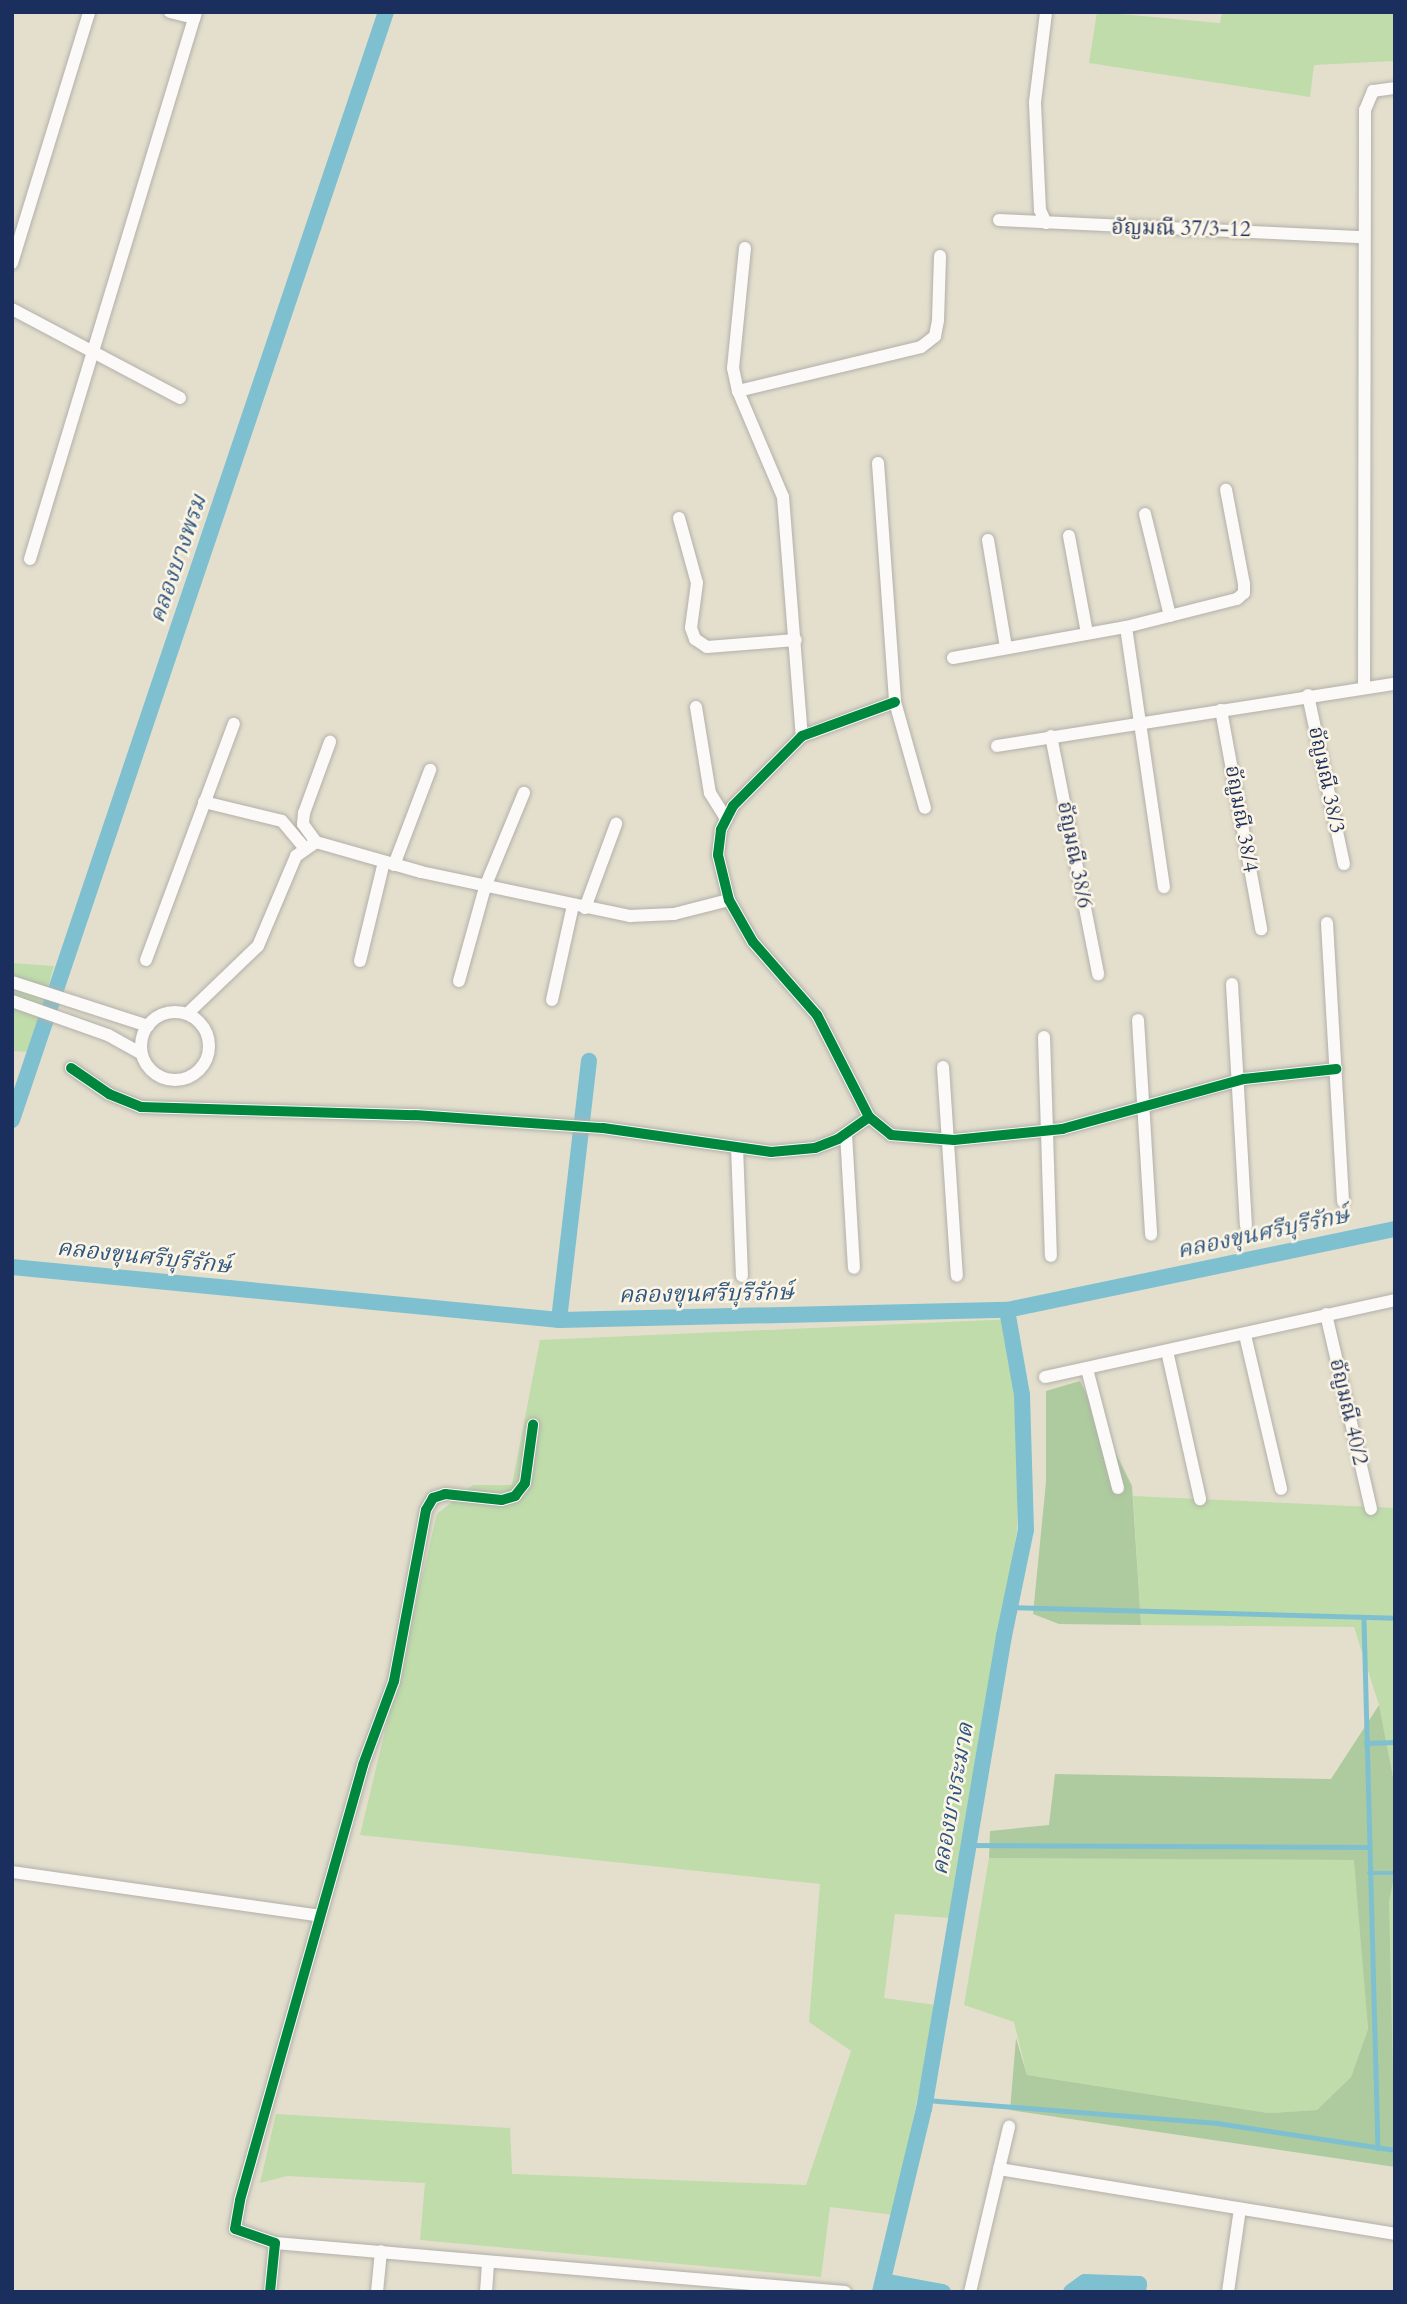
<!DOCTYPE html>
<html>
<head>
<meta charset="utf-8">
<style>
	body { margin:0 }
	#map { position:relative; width:1407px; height:2304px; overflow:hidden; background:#e4dfcd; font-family:Cardo,"Noto Serif Thai",serif }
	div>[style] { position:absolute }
	.green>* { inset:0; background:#bfdcaa }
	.forest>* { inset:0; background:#adcb9e }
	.stream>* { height:4.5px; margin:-2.25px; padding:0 2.25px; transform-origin:2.25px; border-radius:2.25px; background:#7fc0d0 }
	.canal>* { height:16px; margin:-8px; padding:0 8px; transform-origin:8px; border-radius:8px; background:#7fc0d0 }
	.roads { filter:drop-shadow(0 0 2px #b1b0aa) drop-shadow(0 0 2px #b1b0aa) }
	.minor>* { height:12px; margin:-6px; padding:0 6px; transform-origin:6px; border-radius:6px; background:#fbfaf8 }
	.minor>.ring { margin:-6px; padding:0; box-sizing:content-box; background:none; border:12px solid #fbfaf8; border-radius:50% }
	.cycleway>* { height:10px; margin:-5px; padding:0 5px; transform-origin:5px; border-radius:5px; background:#00873e }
	span { translate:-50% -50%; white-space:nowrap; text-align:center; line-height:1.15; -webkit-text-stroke:5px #fcf5e5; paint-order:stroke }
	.street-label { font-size:21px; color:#1b2f5e }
	.water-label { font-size:23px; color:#2c5681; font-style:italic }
	.frame { position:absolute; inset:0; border:14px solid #1b2f5e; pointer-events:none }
</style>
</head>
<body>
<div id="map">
	<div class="green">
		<div style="clip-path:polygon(1097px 12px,1220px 23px,1222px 12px,1395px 12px,1395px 61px,1314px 65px,1310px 97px,1089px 63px)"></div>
		<div style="clip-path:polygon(12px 963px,54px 966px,29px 1052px,12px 1051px)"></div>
		<div style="clip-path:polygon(1014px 1319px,1019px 1433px,1017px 1531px,951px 1918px,895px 1914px,884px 1998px,936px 2005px,894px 2215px,830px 2207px,821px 2277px,420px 2240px,425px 2183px,287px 2176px,260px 2183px,276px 2114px,510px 2128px,512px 2174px,806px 2185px,851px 2051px,809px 2022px,820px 1884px,360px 1835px,437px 1514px,473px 1485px,512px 1485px,540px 1340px)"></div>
		<div style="clip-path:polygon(1133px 1496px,1395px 1508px,1395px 1787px,1379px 1705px,1354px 1627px,1141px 1625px)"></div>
		<div style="clip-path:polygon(989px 1858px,1355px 1860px,1368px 2029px,1351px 2077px,1317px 2110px,1268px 2113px,1027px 2075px,1014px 2022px,964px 2005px)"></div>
		<div style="clip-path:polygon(1393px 1873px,1395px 1872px,1395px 2098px,1389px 2050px,1389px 1902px)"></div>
	</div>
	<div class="forest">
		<div style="clip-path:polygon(1080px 1381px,1132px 1486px,1141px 1625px,1059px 1624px,1033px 1614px,1046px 1482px,1046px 1391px)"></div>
		<div style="clip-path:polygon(1379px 1705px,1395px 1787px,1395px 1872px,1389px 1902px,1395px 2167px,1010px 2110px,1016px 2038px,1027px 2075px,1268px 2113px,1317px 2110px,1351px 2077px,1368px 2029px,1354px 1860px,989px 1858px,990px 1831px,1049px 1825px,1055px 1774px,1331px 1779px)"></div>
	</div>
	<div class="stream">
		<div style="left:1010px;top:1607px;width:385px;rotate:1.6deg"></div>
		<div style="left:1364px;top:1620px;width:528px;rotate:88.48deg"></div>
		<div style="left:1366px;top:1743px;width:29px;rotate:-2deg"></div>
		<div style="left:969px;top:1845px;width:399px;rotate:0.3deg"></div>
		<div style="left:1369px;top:1873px;width:26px"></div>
		<div style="left:926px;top:2100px;width:292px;rotate:4.5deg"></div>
		<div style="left:1217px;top:2123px;width:180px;rotate:8.6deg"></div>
	</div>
	<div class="canal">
		<div style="left:12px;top:1120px;width:1169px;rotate:-71.35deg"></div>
		<div style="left:12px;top:1267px;width:550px;rotate:5.53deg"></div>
		<div style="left:559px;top:1320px;width:448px;rotate:-1.3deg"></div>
		<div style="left:1007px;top:1310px;width:396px;rotate:-11.8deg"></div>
		<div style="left:559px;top:1320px;width:261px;rotate:-83.4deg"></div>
		<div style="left:883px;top:2281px;width:61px;rotate:10.4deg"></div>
		<div style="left:880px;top:2292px;width:188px;rotate:-76.5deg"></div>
		<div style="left:924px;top:2109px;width:480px;rotate:-80.4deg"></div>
		<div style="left:1004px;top:1636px;width:108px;rotate:-78.3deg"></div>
		<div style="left:1026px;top:1530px;width:135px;rotate:-91.7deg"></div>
		<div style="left:1022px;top:1395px;width:86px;rotate:-100deg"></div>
		<div style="left:1071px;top:2292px;width:17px;rotate:-36deg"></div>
		<div style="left:1085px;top:2282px;width:54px;rotate:2.1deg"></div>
		<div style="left:1139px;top:2284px;width:8px;rotate:97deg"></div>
	</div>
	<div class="roads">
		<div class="minor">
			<div style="left:170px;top:12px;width:25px;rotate:14deg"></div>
			<div style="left:999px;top:220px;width:364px;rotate:2.7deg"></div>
			<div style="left:1046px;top:223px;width:14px;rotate:-115deg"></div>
			<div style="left:1040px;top:210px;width:108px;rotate:-92.7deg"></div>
			<div style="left:1035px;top:102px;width:91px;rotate:-83deg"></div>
			<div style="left:745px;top:248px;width:121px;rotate:95.7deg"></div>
			<div style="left:733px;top:368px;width:24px;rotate:78deg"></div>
			<div style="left:738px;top:391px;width:115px;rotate:67deg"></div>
			<div style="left:783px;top:497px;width:240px;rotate:85.5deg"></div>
			<div style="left:12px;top:263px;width:263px;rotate:-72.9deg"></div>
			<div style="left:12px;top:309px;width:190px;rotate:27.9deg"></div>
			<div style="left:738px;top:391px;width:188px;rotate:-13.5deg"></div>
			<div style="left:921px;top:347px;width:18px;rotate:-38deg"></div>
			<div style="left:935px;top:336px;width:16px;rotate:-79deg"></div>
			<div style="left:938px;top:320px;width:64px;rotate:-88.2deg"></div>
			<div style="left:878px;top:463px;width:240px;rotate:85.9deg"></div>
			<div style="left:895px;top:702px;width:110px;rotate:74.2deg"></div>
			<div style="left:1145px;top:514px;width:105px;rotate:76.2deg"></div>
			<div style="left:679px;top:518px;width:67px;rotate:74.5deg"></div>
			<div style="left:697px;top:583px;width:45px;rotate:97.6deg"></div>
			<div style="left:691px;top:628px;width:12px;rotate:70deg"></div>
			<div style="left:695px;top:639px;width:14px;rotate:34deg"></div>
			<div style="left:707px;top:647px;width:89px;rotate:-4.5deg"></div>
			<div style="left:1069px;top:536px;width:99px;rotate:79.5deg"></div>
			<div style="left:988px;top:540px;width:109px;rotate:80.5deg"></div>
			<div style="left:30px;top:559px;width:572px;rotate:-73.12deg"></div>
			<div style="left:1126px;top:627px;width:263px;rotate:81.7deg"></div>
			<div style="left:953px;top:658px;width:176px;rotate:-10.2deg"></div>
			<div style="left:1126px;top:627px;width:114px;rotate:-14.2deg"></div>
			<div style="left:1237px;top:599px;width:9px;rotate:-41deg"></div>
			<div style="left:1244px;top:593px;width:9px;rotate:-90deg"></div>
			<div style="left:1244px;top:584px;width:96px;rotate:-100.8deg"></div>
			<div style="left:1364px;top:687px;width:577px;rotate:-89.9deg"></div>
			<div style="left:1365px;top:110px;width:21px;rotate:-67deg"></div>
			<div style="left:1373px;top:91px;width:22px;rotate:-8deg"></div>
			<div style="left:1308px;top:695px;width:173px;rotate:78deg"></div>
			<div style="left:895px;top:702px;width:99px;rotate:159.9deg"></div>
			<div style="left:802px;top:736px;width:98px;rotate:134.6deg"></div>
			<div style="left:733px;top:806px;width:27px;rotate:117deg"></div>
			<div style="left:721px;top:830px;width:25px;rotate:97deg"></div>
			<div style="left:718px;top:855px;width:46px;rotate:76.3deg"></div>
			<div style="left:729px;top:900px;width:48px;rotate:60.3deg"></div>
			<div style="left:753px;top:942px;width:97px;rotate:48.8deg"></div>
			<div style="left:817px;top:1015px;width:114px;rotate:63deg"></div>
			<div style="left:869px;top:1117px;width:28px;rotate:39deg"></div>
			<div style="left:891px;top:1135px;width:63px;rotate:4.5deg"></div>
			<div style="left:954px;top:1140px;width:109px;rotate:-5.8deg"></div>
			<div style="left:1062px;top:1129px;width:189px;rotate:-15.4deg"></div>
			<div style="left:1244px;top:1079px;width:93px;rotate:-6.2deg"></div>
			<div style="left:696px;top:707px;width:87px;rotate:80.8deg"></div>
			<div style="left:710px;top:793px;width:31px;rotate:58deg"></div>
			<div style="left:1221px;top:710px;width:223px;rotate:79.6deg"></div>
			<div style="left:1051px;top:736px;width:243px;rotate:78.8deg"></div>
			<div style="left:997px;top:746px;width:403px;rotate:-8.9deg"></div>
			<div style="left:204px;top:802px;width:80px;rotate:13.7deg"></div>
			<div style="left:282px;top:821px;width:35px;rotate:50deg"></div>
			<div style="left:316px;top:842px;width:22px;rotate:-126deg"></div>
			<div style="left:303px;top:824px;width:11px;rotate:-85deg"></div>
			<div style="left:304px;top:813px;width:76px;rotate:-69.9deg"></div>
			<div style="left:394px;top:865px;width:102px;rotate:-69.2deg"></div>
			<div style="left:585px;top:908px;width:90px;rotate:-69.7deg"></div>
			<div style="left:1327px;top:923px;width:279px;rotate:86.7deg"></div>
			<div style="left:146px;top:960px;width:252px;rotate:-69.6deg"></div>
			<div style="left:360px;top:961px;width:102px;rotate:-76.4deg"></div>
			<div style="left:459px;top:981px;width:98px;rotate:-74.5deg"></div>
			<div style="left:485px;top:887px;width:102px;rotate:-67.5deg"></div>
			<div style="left:12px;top:982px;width:143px;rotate:17.9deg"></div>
			<div style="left:1232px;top:984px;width:242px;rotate:86.7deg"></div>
			<div style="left:552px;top:1000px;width:97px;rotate:-77.5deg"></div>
			<div style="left:12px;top:1001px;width:102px;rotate:19.5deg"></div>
			<div style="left:108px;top:1035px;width:38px;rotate:29deg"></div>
			<div class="ring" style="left:141px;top:1012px;width:56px;height:56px"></div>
			<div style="left:187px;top:1014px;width:98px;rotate:-43.8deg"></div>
			<div style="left:258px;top:946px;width:98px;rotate:-67.1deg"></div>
			<div style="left:296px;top:856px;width:24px;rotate:-35deg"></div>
			<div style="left:316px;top:842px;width:109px;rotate:15.9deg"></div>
			<div style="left:421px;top:872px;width:214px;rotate:11.9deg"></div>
			<div style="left:630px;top:916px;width:44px;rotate:-2.6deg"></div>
			<div style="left:674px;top:914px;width:57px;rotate:-14.3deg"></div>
			<div style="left:1138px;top:1020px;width:215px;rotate:86.5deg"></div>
			<div style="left:1044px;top:1037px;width:219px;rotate:88.2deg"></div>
			<div style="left:943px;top:1067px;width:209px;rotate:86.2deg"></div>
			<div style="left:71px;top:1068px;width:46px;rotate:34.4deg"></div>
			<div style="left:109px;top:1094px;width:35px;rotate:22deg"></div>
			<div style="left:141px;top:1107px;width:274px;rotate:1.7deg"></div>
			<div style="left:415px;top:1115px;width:188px;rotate:4deg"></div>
			<div style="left:603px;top:1128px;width:170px;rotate:8.1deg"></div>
			<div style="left:771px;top:1152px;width:44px;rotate:-5.2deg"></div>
			<div style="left:815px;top:1148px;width:25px;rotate:-21deg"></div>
			<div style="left:838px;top:1139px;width:38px;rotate:-35deg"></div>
			<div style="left:846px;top:1134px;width:134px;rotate:86.6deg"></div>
			<div style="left:737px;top:1147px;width:129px;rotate:87.8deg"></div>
			<div style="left:1326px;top:1314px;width:200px;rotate:77deg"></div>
			<div style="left:1245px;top:1335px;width:158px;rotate:76.8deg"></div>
			<div style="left:1167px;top:1351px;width:152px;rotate:77.4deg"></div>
			<div style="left:1087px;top:1369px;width:123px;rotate:75.4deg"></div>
			<div style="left:1045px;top:1377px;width:358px;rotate:-12.4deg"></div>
			<div style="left:12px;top:1872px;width:311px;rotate:8.1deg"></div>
			<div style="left:999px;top:2169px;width:401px;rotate:9.3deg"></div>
			<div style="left:275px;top:2243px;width:572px;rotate:4.91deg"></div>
			<div style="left:270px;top:2292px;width:49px;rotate:-84.2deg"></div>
			<div style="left:275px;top:2243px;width:42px;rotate:-160.7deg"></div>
			<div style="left:235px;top:2229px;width:29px;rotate:-80deg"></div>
			<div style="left:240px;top:2200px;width:452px;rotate:-74.2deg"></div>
			<div style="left:363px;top:1765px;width:90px;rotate:-69.7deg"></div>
			<div style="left:394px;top:1681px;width:174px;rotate:-79.4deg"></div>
			<div style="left:426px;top:1510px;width:14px;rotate:-60deg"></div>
			<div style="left:433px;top:1498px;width:13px;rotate:-18deg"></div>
			<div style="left:445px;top:1494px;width:57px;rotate:6deg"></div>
			<div style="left:502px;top:1500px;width:14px;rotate:-17deg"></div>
			<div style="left:515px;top:1496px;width:16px;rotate:-52deg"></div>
			<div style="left:525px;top:1483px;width:59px;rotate:-82.1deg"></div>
			<div style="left:377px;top:2292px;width:41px;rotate:-84.4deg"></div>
			<div style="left:486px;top:2292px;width:29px;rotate:-86deg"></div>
			<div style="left:970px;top:2292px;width:170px;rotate:-76.7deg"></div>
			<div style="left:1228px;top:2292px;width:84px;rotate:-81.8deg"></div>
		</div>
	</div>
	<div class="cycleway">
		<div style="left:895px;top:702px;width:99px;rotate:159.9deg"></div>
		<div style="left:802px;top:736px;width:98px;rotate:134.6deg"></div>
		<div style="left:733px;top:806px;width:27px;rotate:117deg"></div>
		<div style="left:721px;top:830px;width:25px;rotate:97deg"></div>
		<div style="left:718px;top:855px;width:46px;rotate:76.3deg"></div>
		<div style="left:729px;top:900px;width:48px;rotate:60.3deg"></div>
		<div style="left:753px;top:942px;width:97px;rotate:48.8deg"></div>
		<div style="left:817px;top:1015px;width:114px;rotate:63deg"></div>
		<div style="left:869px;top:1117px;width:28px;rotate:39deg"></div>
		<div style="left:891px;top:1135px;width:63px;rotate:4.5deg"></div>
		<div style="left:954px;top:1140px;width:109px;rotate:-5.8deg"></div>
		<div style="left:1062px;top:1129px;width:189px;rotate:-15.4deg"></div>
		<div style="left:1244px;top:1079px;width:93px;rotate:-6.2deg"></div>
		<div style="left:71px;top:1068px;width:46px;rotate:34.4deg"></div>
		<div style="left:109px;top:1094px;width:35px;rotate:22deg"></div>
		<div style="left:141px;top:1107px;width:274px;rotate:1.7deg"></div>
		<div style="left:415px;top:1115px;width:188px;rotate:4deg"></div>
		<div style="left:603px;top:1128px;width:170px;rotate:8.1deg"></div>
		<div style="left:771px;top:1152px;width:44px;rotate:-5.2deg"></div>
		<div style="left:815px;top:1148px;width:25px;rotate:-21deg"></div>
		<div style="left:838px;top:1139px;width:38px;rotate:-35deg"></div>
		<div style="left:270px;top:2292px;width:49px;rotate:-84.2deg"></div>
		<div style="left:275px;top:2243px;width:42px;rotate:-160.7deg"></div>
		<div style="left:235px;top:2229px;width:29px;rotate:-80deg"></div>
		<div style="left:240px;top:2200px;width:452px;rotate:-74.2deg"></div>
		<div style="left:363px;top:1765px;width:90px;rotate:-69.7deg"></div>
		<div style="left:394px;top:1681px;width:174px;rotate:-79.4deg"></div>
		<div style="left:426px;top:1510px;width:14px;rotate:-60deg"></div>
		<div style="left:433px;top:1498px;width:13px;rotate:-18deg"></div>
		<div style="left:445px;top:1494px;width:57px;rotate:6deg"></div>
		<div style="left:502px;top:1500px;width:14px;rotate:-17deg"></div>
		<div style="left:515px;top:1496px;width:16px;rotate:-52deg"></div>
		<div style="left:525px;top:1483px;width:59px;rotate:-82.1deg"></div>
	</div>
	<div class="street-label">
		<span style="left:1181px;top:229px;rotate:1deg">อัญมณี 37/3-12</span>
		<span style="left:1326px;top:780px;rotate:78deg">อัญมณี 38/3</span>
		<span style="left:1241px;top:819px;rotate:80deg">อัญมณี 38/4</span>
		<span style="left:1074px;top:855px;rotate:79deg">อัญมณี 38/6</span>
		<span style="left:1348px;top:1412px;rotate:77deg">อัญมณี 40/2</span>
	</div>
	<div class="water-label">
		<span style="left:178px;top:559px;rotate:-71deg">คลองบางพรม</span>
		<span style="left:1263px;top:1233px;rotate:-12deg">คลองขุนศรีบุรีรักษ์</span>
		<span style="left:144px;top:1257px;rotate:6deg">คลองขุนศรีบุรีรักษ์</span>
		<span style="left:706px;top:1294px;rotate:-1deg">คลองขุนศรีบุรีรักษ์</span>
		<span style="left:953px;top:1799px;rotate:-80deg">คลองบางระมาด</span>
	</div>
	<div class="frame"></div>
</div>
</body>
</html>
